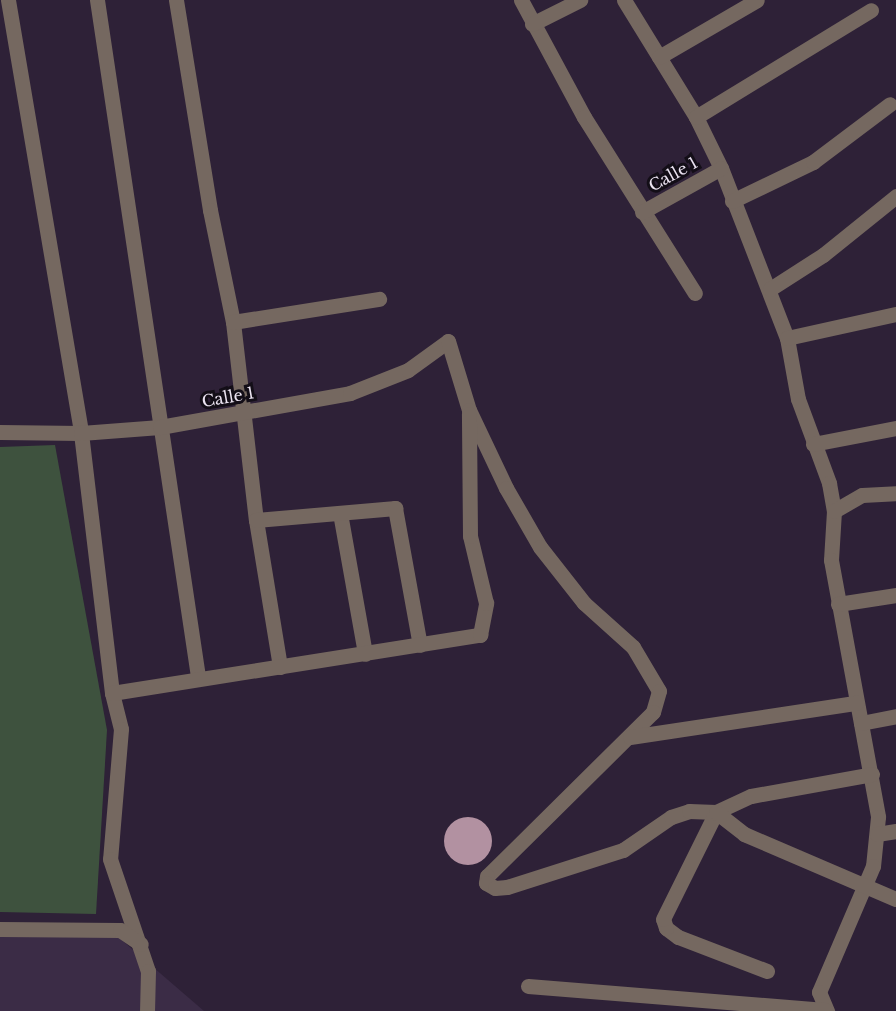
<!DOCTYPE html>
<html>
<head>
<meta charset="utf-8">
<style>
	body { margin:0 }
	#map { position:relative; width:896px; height:1011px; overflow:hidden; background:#2e2137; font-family:"Libre Baskerville",serif }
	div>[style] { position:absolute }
	.built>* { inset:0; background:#3b2c46 }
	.green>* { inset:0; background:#3e523e }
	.building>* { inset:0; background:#b291a1 }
	.round { border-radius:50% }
	.minor>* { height:15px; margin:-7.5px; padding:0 7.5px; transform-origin:7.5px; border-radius:7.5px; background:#756860 }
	span { translate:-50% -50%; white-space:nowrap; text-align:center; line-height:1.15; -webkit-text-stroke:6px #130e17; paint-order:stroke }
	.street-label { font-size:16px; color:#ebe3f1 }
</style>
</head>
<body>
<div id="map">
	<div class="built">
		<div style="clip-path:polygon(0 934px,117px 936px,204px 1011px,0 1011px)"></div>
	</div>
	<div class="green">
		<div style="clip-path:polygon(55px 445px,107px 730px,96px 914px,0 912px,0 447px)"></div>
	</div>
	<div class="building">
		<div class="round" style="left:444px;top:817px;width:48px;height:48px"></div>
	</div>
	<div class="minor">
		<div style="left:8px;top:0;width:439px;rotate:80.4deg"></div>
		<div style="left:81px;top:433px;width:262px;rotate:83.2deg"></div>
		<div style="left:112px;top:693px;width:37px;rotate:76deg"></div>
		<div style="left:121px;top:729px;width:130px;rotate:94.8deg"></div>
		<div style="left:110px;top:859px;width:118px;rotate:71.3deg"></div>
		<div style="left:148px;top:971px;width:40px;rotate:91.4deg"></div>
		<div style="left:97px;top:0;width:684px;rotate:81.51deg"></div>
		<div style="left:176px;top:0;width:213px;rotate:80.8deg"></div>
		<div style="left:210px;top:210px;width:114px;rotate:78.4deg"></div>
		<div style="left:233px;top:322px;width:199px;rotate:83.4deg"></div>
		<div style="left:256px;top:520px;width:149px;rotate:80.7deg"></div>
		<div style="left:521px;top:0;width:133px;rotate:61.7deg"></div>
		<div style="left:584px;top:117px;width:208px;rotate:57.8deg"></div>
		<div style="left:624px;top:0;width:137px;rotate:58.4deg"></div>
		<div style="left:696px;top:117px;width:57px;rotate:63.9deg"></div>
		<div style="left:721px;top:168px;width:182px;rotate:68.8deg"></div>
		<div style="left:787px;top:338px;width:62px;rotate:79.8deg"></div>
		<div style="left:798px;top:399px;width:90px;rotate:69.7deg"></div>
		<div style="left:829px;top:483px;width:28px;rotate:80deg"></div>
		<div style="left:834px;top:511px;width:49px;rotate:93.5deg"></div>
		<div style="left:831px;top:560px;width:261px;rotate:79.6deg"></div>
		<div style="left:878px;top:817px;width:49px;rotate:95.8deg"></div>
		<div style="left:873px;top:866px;width:137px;rotate:113.2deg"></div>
		<div style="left:819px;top:992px;width:21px;rotate:67deg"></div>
		<div style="left:532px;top:24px;width:54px;rotate:-26.6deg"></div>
		<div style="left:659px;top:57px;width:113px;rotate:-30.2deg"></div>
		<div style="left:696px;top:117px;width:205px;rotate:-31.4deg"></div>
		<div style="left:732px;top:201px;width:90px;rotate:-25.7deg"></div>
		<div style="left:813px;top:162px;width:96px;rotate:-37deg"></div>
		<div style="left:642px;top:212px;width:90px;rotate:-29.1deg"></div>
		<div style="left:770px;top:289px;width:63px;rotate:-32.7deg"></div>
		<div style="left:823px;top:255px;width:94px;rotate:-38.9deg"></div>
		<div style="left:233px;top:322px;width:148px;rotate:-9deg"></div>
		<div style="left:787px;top:338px;width:112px;rotate:-12.4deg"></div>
		<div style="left:0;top:432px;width:81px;rotate:0.7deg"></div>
		<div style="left:81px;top:433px;width:79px;rotate:-4.3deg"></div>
		<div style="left:160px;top:427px;width:193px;rotate:-10.1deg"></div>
		<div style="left:350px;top:393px;width:62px;rotate:-21.6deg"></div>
		<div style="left:408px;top:370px;width:49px;rotate:-35.9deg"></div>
		<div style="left:448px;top:341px;width:72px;rotate:73.1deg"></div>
		<div style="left:469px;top:410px;width:86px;rotate:64.6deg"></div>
		<div style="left:506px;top:488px;width:68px;rotate:60deg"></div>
		<div style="left:540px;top:547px;width:71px;rotate:51.8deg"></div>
		<div style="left:584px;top:603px;width:66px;rotate:41.9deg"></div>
		<div style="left:633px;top:647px;width:51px;rotate:59.4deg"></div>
		<div style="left:659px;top:691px;width:22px;rotate:106deg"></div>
		<div style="left:653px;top:712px;width:233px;rotate:135.3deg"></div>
		<div style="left:487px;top:876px;width:7px;rotate:98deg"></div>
		<div style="left:486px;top:883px;width:10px;rotate:29deg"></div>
		<div style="left:495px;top:888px;width:12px;rotate:-5deg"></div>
		<div style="left:507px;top:887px;width:122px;rotate:-17.7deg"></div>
		<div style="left:623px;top:850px;width:58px;rotate:-34.5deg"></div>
		<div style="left:671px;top:817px;width:19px;rotate:-18deg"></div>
		<div style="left:689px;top:811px;width:27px;rotate:2deg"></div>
		<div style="left:716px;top:812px;width:38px;rotate:-25deg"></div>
		<div style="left:751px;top:796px;width:123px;rotate:-10.3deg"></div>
		<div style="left:813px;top:444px;width:85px;rotate:-10.9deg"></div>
		<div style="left:834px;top:511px;width:32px;rotate:-30deg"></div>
		<div style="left:862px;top:495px;width:34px;rotate:-3deg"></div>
		<div style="left:340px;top:513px;width:143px;rotate:79.9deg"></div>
		<div style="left:256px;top:520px;width:140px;rotate:-4.9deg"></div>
		<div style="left:395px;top:508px;width:139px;rotate:79.7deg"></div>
		<div style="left:838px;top:604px;width:59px;rotate:-8.8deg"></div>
		<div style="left:112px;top:693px;width:373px;rotate:-9deg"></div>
		<div style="left:480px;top:635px;width:33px;rotate:-79deg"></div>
		<div style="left:486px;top:603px;width:69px;rotate:-103.4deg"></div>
		<div style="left:470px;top:536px;width:122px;rotate:-90.5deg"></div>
		<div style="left:861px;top:723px;width:36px;rotate:-11deg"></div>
		<div style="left:630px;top:737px;width:229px;rotate:-8.6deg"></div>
		<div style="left:877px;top:834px;width:19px;rotate:-9deg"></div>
		<div style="left:0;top:929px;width:120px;rotate:0.5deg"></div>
		<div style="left:120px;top:930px;width:25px;rotate:34deg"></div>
		<div style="left:767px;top:971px;width:95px;rotate:-159.1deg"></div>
		<div style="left:678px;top:937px;width:15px;rotate:-143deg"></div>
		<div style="left:666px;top:928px;width:9px;rotate:-108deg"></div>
		<div style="left:663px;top:919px;width:119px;rotate:-63.6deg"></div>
		<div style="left:716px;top:812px;width:36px;rotate:38deg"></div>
		<div style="left:744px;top:834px;width:165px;rotate:23.2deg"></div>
		<div style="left:528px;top:986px;width:298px;rotate:4.6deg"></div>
	</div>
	<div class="street-label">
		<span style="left:673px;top:174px;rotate:-29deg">Calle 1</span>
		<span style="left:228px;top:397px;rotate:-10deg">Calle 1</span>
	</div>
</div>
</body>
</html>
